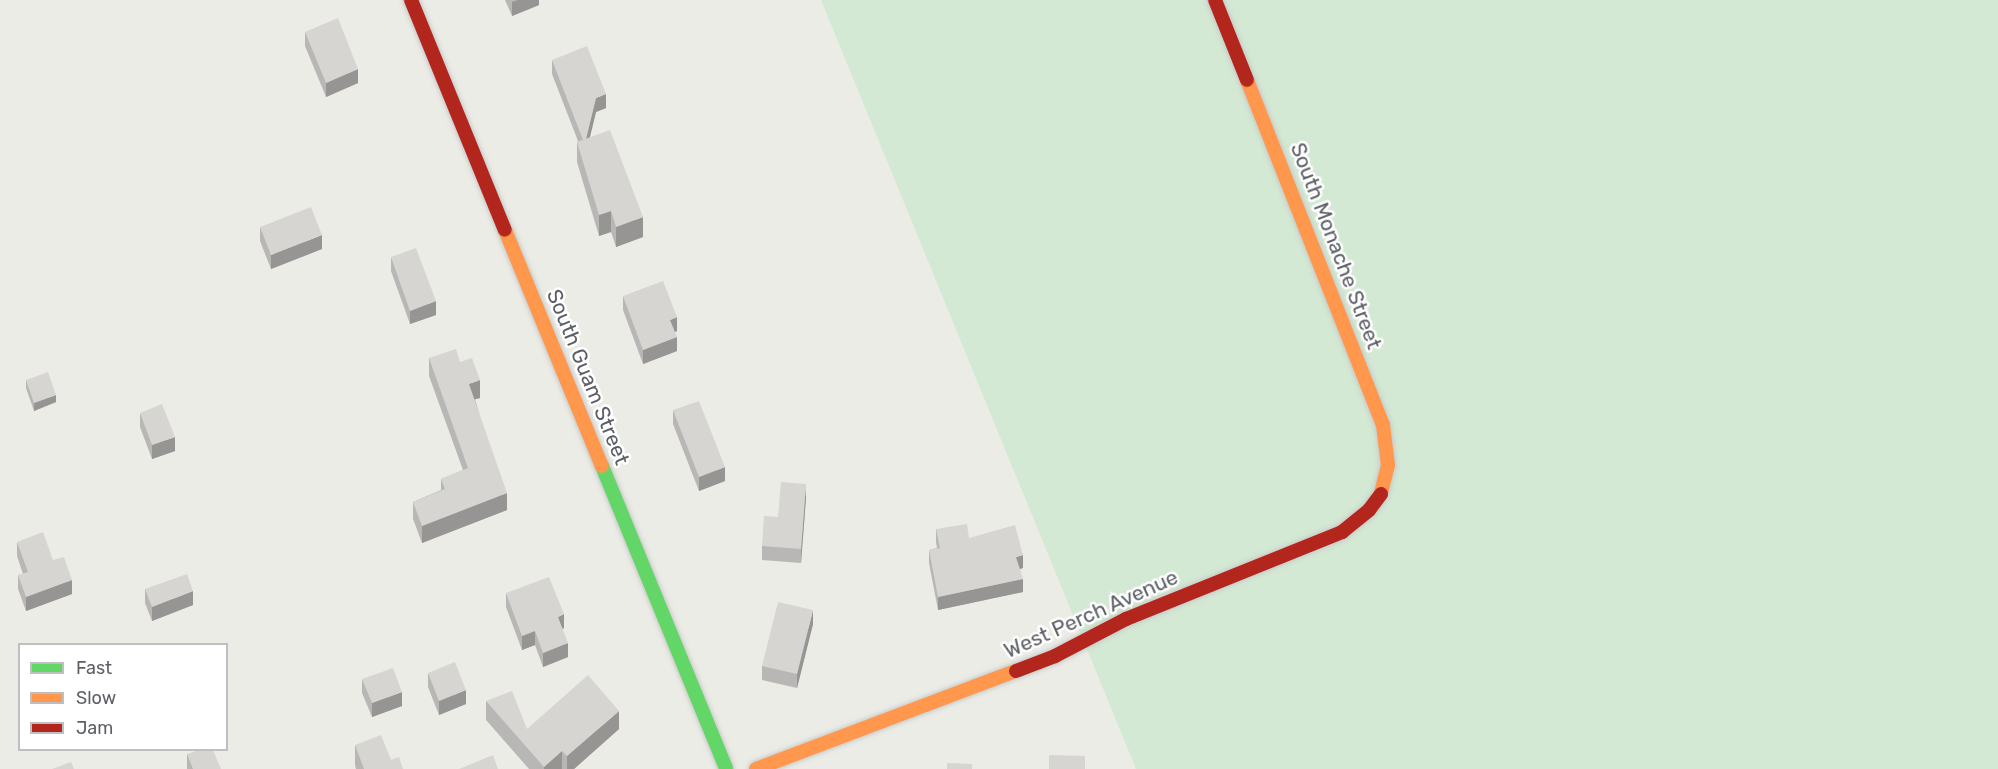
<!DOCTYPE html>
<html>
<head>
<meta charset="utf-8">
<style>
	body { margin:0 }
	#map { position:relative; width:1998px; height:769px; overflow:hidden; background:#ecece7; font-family:Rubik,sans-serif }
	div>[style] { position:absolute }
	.green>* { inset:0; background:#d3e9d4 }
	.roads { filter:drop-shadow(0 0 2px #c9c9c8) drop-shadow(0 0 2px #c9c9c8) }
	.fast>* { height:14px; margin:-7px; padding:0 7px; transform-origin:7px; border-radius:7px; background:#63d668 }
	.slow>* { height:14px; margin:-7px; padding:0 7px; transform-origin:7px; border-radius:7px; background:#ff974d }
	.jam>* { height:14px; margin:-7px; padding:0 7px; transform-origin:7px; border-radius:7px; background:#b3261e }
	.wall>* { inset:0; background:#b8b7b5 }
	.shaded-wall>* { inset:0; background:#969593 }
	.building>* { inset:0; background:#d6d5d2 }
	span { translate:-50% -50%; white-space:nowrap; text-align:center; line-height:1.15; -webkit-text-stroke:5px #fff; paint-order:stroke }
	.street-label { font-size:21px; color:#5c5f65 }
	.legend { position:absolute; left:18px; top:643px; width:210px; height:108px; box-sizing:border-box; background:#fff; border:2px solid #bebfc1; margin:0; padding:8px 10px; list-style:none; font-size:18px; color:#5c5f65 }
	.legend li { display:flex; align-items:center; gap:12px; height:30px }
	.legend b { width:30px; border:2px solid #bebfc1 }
</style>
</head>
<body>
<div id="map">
	<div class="green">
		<div style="clip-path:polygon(821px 0,1998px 0,1998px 769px,1136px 769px)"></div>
	</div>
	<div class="roads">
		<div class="fast">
			<div style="left:602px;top:466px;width:327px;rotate:67.7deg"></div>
		</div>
		<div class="slow">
			<div style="left:1247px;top:80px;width:371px;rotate:68.5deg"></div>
			<div style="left:1383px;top:425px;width:40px;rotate:82.9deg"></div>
			<div style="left:1388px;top:465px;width:30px;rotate:104deg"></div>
			<div style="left:505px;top:230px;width:255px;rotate:67.7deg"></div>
			<div style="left:756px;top:769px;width:278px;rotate:-20.7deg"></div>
		</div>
		<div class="jam">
			<div style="left:411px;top:0;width:248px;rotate:67.8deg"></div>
			<div style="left:1215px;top:0;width:86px;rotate:68.2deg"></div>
			<div style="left:1016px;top:671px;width:42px;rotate:-21deg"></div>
			<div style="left:1055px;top:656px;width:80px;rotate:-27.5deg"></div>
			<div style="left:1126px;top:619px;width:233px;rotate:-21.9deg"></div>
			<div style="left:1342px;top:532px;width:35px;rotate:-39deg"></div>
			<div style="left:1369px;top:510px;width:20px;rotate:-53deg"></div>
		</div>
	</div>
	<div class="wall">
		<div style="clip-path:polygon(505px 0,539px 0,539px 5px,512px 16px)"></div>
		<div style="clip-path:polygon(305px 32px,358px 83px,326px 97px,305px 46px)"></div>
		<div style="clip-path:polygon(552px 60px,606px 108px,596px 112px,590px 137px,643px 237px,616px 247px,611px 232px,599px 236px,577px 162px,577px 142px,578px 141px,552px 74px)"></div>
		<div style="clip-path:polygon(260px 227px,322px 249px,271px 269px,260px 241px)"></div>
		<div style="clip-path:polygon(391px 257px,436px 315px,410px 324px,391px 271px)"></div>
		<div style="clip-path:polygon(623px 296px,677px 331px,675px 332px,677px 351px,643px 364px,623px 310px)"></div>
		<div style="clip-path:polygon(429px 358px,460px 362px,480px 398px,475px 399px,507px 510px,422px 543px,413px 519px,413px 502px,441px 490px,441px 479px,463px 470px,429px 376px)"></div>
		<div style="clip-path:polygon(26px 380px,56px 402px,34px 411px,26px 388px)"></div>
		<div style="clip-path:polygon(673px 410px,725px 481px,699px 491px,673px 424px)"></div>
		<div style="clip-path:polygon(140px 413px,175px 451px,152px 459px,140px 427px)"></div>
		<div style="clip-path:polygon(806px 498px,801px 563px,762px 560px,762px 546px,778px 517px)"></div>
		<div style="clip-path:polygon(936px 529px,969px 538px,1023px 568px,1020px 569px,1023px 592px,938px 610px,929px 563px,929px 550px,937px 548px,936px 542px)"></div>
		<div style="clip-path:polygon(17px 542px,53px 560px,72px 594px,26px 611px,18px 589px,18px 575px,23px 574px,17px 556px)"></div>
		<div style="clip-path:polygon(145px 589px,193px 605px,152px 621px,145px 603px)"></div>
		<div style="clip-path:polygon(506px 593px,564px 628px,562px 629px,568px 657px,543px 667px,535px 645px,522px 650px,506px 607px)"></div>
		<div style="clip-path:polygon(813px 624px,797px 688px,762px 680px,762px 666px)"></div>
		<div style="clip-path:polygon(428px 673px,466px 704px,439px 715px,428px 687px)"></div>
		<div style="clip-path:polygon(362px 679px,402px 706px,372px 717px,362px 693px)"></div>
		<div style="clip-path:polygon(486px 701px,527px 729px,619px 729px,574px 769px,529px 769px,486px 720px)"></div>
		<div style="clip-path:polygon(355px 745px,391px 760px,403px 769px,356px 769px,355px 765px)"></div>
		<div style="clip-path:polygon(187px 754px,221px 769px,187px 769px)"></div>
	</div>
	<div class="shaded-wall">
		<div style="clip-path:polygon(518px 0,539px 0,539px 5px,512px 16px,512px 2px)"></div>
		<div style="clip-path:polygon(358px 69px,358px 83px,326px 97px,326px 83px)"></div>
		<div style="clip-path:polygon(606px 94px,606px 108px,596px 112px,585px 157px,585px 143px,596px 98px)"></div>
		<div style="clip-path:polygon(611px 211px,611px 232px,599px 236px,599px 215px)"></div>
		<div style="clip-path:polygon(643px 217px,643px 237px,616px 247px,616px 227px)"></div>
		<div style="clip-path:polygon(322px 235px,322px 249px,271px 269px,271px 255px)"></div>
		<div style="clip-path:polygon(436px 301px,436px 315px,410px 324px,410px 311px)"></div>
		<div style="clip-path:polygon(677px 317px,677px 331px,670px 334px,670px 320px)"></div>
		<div style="clip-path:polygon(677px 337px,677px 351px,643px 364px,643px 350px)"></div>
		<div style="clip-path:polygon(480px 380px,480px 398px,469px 401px,469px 384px)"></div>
		<div style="clip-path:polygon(56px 395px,56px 402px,34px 411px,34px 403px)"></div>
		<div style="clip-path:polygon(175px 437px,175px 451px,152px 459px,152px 445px)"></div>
		<div style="clip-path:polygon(725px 467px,725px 481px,699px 491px,699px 477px)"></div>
		<div style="clip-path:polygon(806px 484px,806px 498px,801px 563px,801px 549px)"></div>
		<div style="clip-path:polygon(507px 493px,507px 510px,422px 543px,422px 526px)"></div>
		<div style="clip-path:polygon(1023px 555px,1023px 568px,1016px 570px,1016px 557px)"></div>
		<div style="clip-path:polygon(1023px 579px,1023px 592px,938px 610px,938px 597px)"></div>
		<div style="clip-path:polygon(72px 580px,72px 594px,26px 611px,26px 597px)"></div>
		<div style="clip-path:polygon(193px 591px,193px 605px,152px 621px,152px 607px)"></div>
		<div style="clip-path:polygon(813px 610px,813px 624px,797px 688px,797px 674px)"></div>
		<div style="clip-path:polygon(564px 614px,564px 628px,558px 631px,558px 617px)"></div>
		<div style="clip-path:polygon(535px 631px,535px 645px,522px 650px,522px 636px)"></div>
		<div style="clip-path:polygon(568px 643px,568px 657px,543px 667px,543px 653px)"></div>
		<div style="clip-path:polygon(466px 690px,466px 704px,439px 715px,439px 701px)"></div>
		<div style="clip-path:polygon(402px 692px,402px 706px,372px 717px,372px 703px)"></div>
		<div style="clip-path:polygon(619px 711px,619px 729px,574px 769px,567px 769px,567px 756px)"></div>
		<div style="clip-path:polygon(562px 751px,562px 769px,544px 769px,544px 767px)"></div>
	</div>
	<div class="building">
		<div style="clip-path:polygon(338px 18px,358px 69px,326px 83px,305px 32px)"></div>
		<div style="clip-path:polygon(587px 46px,606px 94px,596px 98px,586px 139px,583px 140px,552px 60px)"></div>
		<div style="clip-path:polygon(610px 130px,643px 217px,616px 227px,611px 211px,599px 215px,577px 142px)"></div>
		<div style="clip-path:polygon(311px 207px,322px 235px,271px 255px,260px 227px)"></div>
		<div style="clip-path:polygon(416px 248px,436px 301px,410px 311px,391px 257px)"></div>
		<div style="clip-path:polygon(663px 281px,677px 317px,670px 320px,677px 337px,643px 350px,623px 296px)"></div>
		<div style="clip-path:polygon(456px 349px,460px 362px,472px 358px,480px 380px,469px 384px,507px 493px,422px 526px,413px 502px,445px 489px,441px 479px,468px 468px,429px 358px)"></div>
		<div style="clip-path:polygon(48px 372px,56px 395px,34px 403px,26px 380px)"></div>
		<div style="clip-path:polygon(699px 401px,725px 467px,699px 477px,673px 410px)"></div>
		<div style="clip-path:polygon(162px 404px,175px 437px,152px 445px,140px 413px)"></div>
		<div style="clip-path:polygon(781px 482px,806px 484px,801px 549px,762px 546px,764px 516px,778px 517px)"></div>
		<div style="clip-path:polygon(967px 524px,969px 538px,1015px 525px,1023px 555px,1016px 557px,1023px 579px,938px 597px,929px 550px,940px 548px,936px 529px)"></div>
		<div style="clip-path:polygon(43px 532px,53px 560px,64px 557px,72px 580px,26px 597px,18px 575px,28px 572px,17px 542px)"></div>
		<div style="clip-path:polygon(187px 574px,193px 591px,152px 607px,145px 589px)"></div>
		<div style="clip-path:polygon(549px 577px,564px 614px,558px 617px,568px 643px,543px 653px,535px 631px,522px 636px,506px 593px)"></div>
		<div style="clip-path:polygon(778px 602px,813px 610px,797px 674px,762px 666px)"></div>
		<div style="clip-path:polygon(455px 662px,466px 690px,439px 701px,428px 673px)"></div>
		<div style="clip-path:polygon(393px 668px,402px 692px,372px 703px,362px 679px)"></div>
		<div style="clip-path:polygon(588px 675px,619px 711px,567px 756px,562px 751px,544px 767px,486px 701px,512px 691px,527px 729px)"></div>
		<div style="clip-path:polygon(381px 735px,391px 760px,399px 757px,403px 769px,364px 769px,355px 745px)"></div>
		<div style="clip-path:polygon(199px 750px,213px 750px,221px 769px,193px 769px,187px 754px)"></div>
		<div style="clip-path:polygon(493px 755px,498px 769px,459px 769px)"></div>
		<div style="clip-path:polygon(1049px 755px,1085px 756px,1085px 769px,1049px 769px)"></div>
		<div style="clip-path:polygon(71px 762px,74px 769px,52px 769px)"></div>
		<div style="clip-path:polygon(947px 763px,972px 764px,972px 769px,947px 769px)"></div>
	</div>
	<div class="street-label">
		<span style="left:1336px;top:246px;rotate:69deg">South Monache Street</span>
		<span style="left:588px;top:377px;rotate:68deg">South Guam Street</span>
		<span style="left:1091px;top:614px;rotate:-24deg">West Perch Avenue</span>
	</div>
	<ul class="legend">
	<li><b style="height:8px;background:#63d668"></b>Fast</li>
	<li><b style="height:8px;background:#ff974d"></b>Slow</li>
	<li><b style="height:8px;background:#b3261e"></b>Jam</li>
	</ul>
</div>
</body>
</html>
